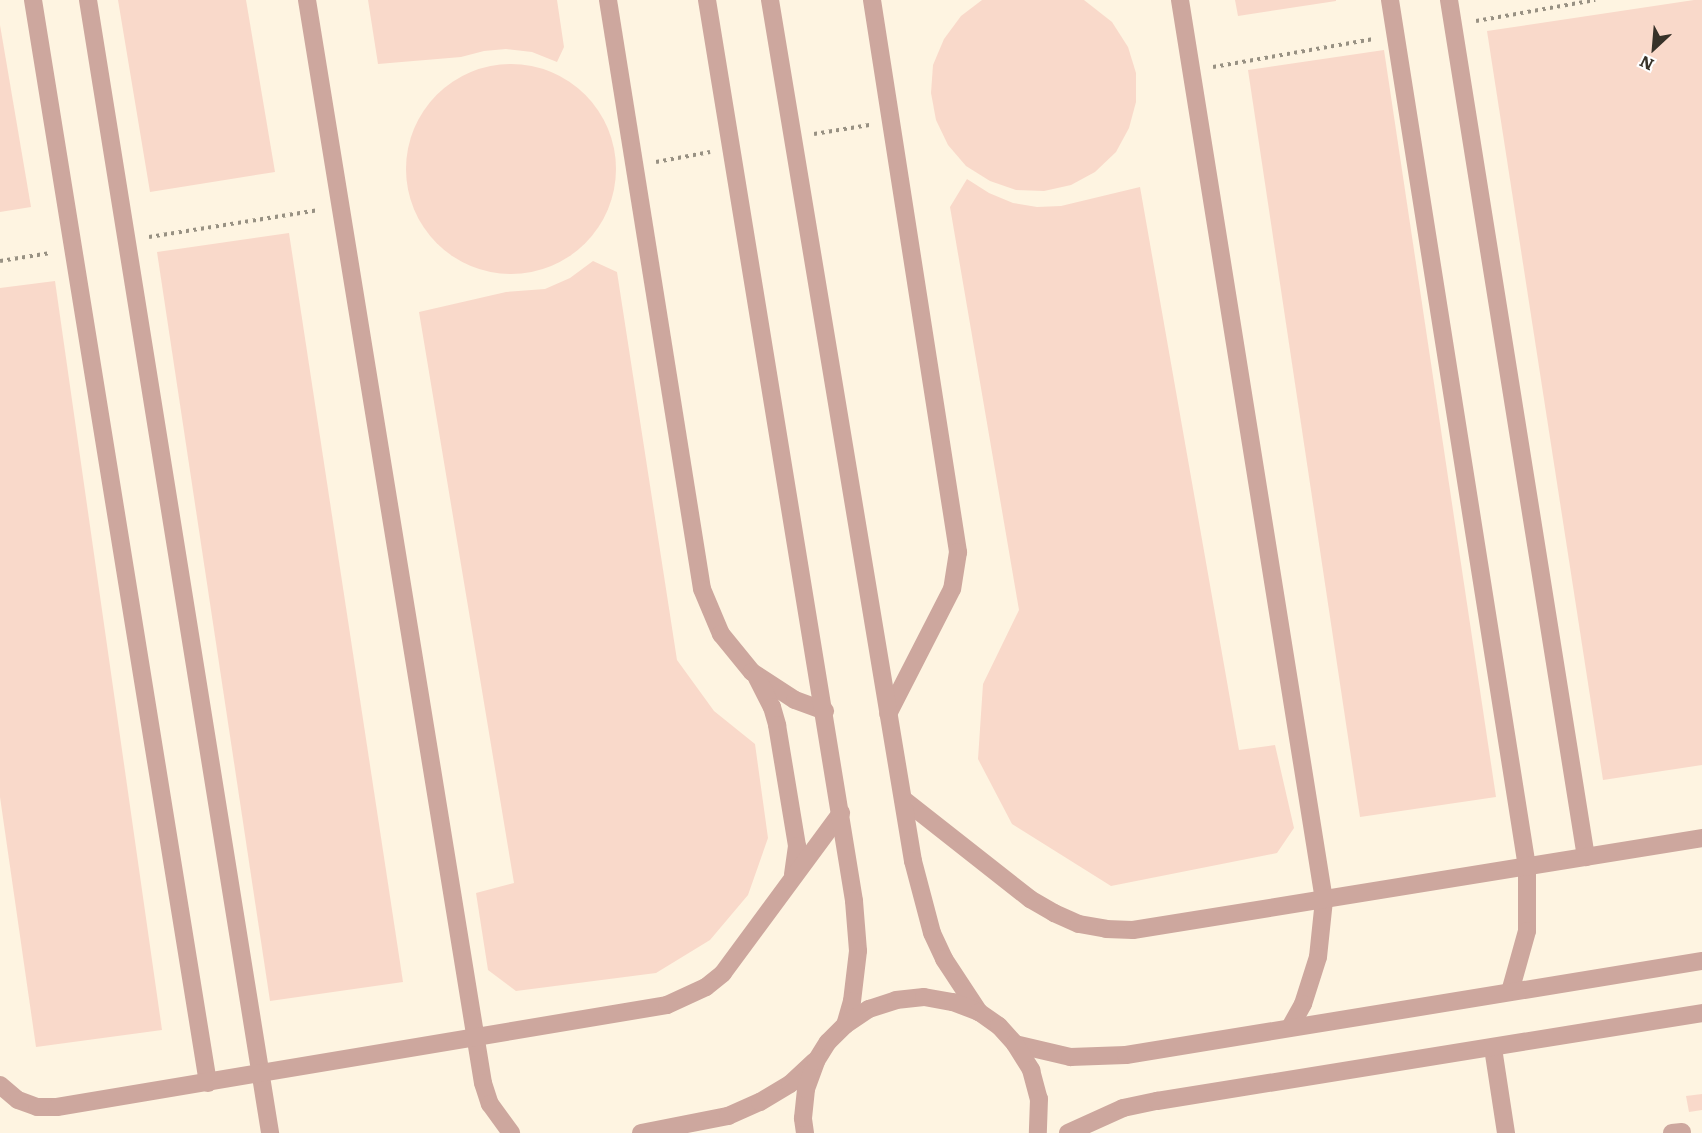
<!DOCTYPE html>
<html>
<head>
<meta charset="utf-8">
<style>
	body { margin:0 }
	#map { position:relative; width:1702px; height:1133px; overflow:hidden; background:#fef4e1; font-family:Literata,serif }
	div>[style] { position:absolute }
	.building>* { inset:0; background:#f9d9ca }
	.round { border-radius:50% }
	.path>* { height:4px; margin-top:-2px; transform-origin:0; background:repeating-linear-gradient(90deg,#989183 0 3px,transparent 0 7.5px) }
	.lane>* { height:18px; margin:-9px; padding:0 9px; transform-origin:9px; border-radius:9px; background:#cda79e }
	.street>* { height:18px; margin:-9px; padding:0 9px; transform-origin:9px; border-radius:9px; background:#cda79e }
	span { translate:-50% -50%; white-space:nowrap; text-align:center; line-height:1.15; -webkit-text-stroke:6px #fff; paint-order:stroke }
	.north { position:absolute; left:1624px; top:18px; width:60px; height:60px; -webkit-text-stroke:4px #fff; paint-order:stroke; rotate:206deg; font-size:16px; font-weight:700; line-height:24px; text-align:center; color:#373229 }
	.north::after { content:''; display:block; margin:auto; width:21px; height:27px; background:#373229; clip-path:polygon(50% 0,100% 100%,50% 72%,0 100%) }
</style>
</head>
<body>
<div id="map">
	<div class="building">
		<div style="clip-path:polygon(118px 0,246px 0,275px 172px,150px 192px)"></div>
		<div style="clip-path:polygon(368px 0,557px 0,564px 47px,557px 62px,532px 52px,506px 49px,484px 51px,461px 57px,378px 64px)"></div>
		<div style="clip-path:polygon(982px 0,1084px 0,1112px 22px,1128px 47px,1136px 73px,1136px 102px,1129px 128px,1116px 152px,1095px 172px,1071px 185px,1044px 191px,1016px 190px,990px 181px,966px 166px,948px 145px,936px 120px,931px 93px,933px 65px,944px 39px,961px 16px)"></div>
		<div style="clip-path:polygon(1235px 0,1336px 0,1336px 1px,1238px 16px)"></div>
		<div style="clip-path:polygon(1694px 0,1702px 0,1702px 765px,1603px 780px,1487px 31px)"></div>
		<div style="clip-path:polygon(0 25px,31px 207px,0 212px)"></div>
		<div style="clip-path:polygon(1384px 50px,1496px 797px,1360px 817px,1248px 70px)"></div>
		<div class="round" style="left:406px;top:64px;width:210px;height:210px"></div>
		<div style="clip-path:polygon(967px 179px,989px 193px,1013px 203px,1037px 207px,1061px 206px,1140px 187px,1239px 750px,1275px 745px,1294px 828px,1277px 853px,1111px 886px,1012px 824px,978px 759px,983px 684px,1019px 610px,950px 207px)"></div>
		<div style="clip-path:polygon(289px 233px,403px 982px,270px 1001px,157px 252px)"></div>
		<div style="clip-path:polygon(593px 261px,617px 272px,677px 660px,714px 711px,755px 744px,768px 838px,748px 895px,710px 940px,656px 973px,516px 991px,488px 970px,476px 893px,514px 883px,419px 312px,506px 292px,545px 289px,570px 278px)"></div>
		<div style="clip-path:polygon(55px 281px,162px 1030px,36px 1047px,0 797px,0 288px)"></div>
		<div style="clip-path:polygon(1702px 1094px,1702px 1110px,1689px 1112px,1686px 1096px)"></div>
	</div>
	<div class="path">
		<div style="left:1476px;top:21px;width:121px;rotate:-10deg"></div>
		<div style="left:1213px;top:67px;width:163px;rotate:-9.9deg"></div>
		<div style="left:814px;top:134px;width:56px;rotate:-9.3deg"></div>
		<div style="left:656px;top:162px;width:55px;rotate:-10.5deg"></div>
		<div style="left:149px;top:237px;width:172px;rotate:-9deg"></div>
		<div style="left:0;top:261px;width:51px;rotate:-9.1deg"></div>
	</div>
	<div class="lane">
		<div style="left:33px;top:0;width:1097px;rotate:80.82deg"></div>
		<div style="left:88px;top:0;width:1148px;rotate:80.87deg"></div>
		<div style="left:307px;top:0;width:1097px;rotate:80.77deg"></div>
		<div style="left:483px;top:1083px;width:22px;rotate:72deg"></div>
		<div style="left:490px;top:1104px;width:36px;rotate:54deg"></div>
		<div style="left:608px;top:0;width:596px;rotate:80.93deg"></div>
		<div style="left:702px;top:589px;width:49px;rotate:67.1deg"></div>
		<div style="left:721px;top:634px;width:49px;rotate:50.8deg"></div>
		<div style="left:752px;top:672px;width:51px;rotate:33.1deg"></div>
		<div style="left:795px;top:700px;width:32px;rotate:20deg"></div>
		<div style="left:872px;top:0;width:559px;rotate:81.14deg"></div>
		<div style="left:958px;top:552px;width:37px;rotate:99deg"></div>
		<div style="left:952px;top:589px;width:140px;rotate:117.1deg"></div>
		<div style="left:1180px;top:0;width:911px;rotate:80.91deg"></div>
		<div style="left:1324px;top:900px;width:57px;rotate:96deg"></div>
		<div style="left:1318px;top:957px;width:49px;rotate:107.7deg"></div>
		<div style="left:1303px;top:1004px;width:25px;rotate:119deg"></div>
		<div style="left:1390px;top:0;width:878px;rotate:81.02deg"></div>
		<div style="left:1527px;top:867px;width:64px;rotate:90deg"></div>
		<div style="left:1527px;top:931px;width:63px;rotate:105.6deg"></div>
		<div style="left:1449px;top:0;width:868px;rotate:80.92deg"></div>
		<div style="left:757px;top:678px;width:33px;rotate:63deg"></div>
		<div style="left:772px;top:707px;width:19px;rotate:74deg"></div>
		<div style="left:777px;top:725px;width:123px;rotate:80.6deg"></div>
		<div style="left:797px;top:846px;width:29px;rotate:98deg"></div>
		<div style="left:903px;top:799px;width:162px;rotate:38.2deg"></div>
		<div style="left:1030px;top:899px;width:28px;rotate:30deg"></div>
		<div style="left:1054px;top:913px;width:27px;rotate:24deg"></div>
		<div style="left:1079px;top:924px;width:27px;rotate:10deg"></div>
		<div style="left:1106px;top:929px;width:27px;rotate:2deg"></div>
		<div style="left:1133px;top:930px;width:576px;rotate:-9.18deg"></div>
		<div style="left:1493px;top:1048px;width:86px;rotate:81.3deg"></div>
		<div style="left:0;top:1085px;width:23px;rotate:40deg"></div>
		<div style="left:18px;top:1100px;width:20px;rotate:20deg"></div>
		<div style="left:37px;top:1107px;width:20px"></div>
		<div style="left:57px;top:1107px;width:618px;rotate:-9.49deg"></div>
		<div style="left:667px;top:1005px;width:43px;rotate:-24.8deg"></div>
		<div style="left:706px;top:987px;width:22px;rotate:-39deg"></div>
		<div style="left:723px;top:973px;width:199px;rotate:-53.6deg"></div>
		<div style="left:1672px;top:1133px;width:10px;rotate:-6deg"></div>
	</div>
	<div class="street">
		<div style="left:707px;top:0;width:913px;rotate:80.73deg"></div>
		<div style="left:854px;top:901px;width:50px;rotate:85.4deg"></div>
		<div style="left:858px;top:951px;width:50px;rotate:96.8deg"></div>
		<div style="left:852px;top:1001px;width:25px;rotate:106deg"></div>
		<div style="left:770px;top:0;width:873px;rotate:80.57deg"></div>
		<div style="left:913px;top:861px;width:74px;rotate:75.2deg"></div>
		<div style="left:932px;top:933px;width:29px;rotate:65deg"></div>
		<div style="left:944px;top:959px;width:64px;rotate:56.6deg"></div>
		<div style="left:1015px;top:1044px;width:57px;rotate:13.3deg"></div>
		<div style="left:1070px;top:1057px;width:56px;rotate:-2deg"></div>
		<div style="left:1126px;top:1055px;width:584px;rotate:-9.27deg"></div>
		<div style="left:641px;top:1133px;width:89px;rotate:-11.1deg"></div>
		<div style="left:728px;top:1116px;width:35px;rotate:-24deg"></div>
		<div style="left:760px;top:1102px;width:35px;rotate:-31deg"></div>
		<div style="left:790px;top:1084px;width:33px;rotate:-43deg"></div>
		<div style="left:805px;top:1133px;width:15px;rotate:-98deg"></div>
		<div style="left:803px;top:1118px;width:29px;rotate:-84deg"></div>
		<div style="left:806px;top:1089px;width:30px;rotate:-70deg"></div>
		<div style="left:816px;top:1061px;width:22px;rotate:-58deg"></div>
		<div style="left:828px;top:1042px;width:24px;rotate:-45deg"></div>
		<div style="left:845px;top:1025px;width:29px;rotate:-34deg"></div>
		<div style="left:869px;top:1009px;width:28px;rotate:-18deg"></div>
		<div style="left:896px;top:1000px;width:28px;rotate:-6deg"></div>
		<div style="left:924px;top:997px;width:29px;rotate:10deg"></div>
		<div style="left:953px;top:1002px;width:28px;rotate:21deg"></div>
		<div style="left:979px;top:1012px;width:24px;rotate:35deg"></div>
		<div style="left:999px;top:1026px;width:24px;rotate:48deg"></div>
		<div style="left:1015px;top:1044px;width:31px;rotate:58deg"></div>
		<div style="left:1031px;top:1070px;width:30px;rotate:75deg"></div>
		<div style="left:1039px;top:1099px;width:34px;rotate:92deg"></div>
		<div style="left:1068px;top:1133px;width:60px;rotate:-24.4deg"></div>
		<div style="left:1123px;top:1108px;width:35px;rotate:-12deg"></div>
		<div style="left:1157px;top:1101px;width:552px;rotate:-9.17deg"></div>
	</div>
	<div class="north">N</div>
</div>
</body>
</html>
